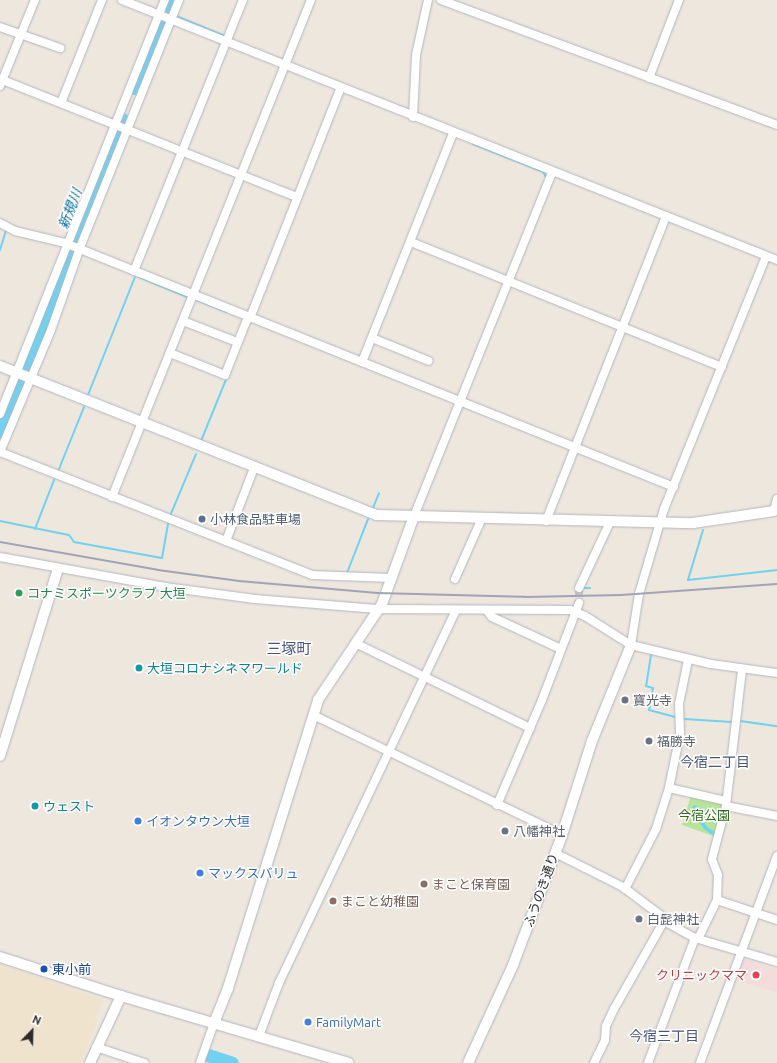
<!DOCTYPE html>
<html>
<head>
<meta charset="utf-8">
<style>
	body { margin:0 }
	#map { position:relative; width:777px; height:1063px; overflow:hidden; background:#eee7de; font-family:Ubuntu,"Noto Sans JP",sans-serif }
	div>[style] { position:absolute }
	.education>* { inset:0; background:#efe3ce }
	.medical>* { inset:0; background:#f4dcdd }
	.green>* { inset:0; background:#b6e59a }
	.water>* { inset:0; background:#70d2f1 }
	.stream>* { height:2px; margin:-1px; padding:0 1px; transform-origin:1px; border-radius:1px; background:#70d2f1 }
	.river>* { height:13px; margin:-6.5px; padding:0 6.5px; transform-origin:6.5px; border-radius:6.5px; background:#70d2f1 }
	.minor-tunnel>* { height:8px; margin-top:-4px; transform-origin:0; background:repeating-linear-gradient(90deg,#c7c2ba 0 8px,transparent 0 12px) }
	.roads { filter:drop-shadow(0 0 1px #b2b5c0) drop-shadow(0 0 1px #b2b5c0) }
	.minor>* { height:8px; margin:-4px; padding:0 4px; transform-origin:4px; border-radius:4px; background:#fff }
	.tertiary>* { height:10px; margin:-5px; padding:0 5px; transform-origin:5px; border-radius:5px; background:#fff }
	.rail>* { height:2px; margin:-1px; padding:0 1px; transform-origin:1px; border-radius:1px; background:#a0a4b6 }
	.dots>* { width:11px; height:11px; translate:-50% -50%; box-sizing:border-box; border:2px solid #fff; border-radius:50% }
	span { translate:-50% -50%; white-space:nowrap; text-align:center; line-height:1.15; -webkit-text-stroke:3px #fff; paint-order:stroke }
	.service-label { font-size:13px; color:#4e5e75 }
	.left { translate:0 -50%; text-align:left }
	.leisure-label { font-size:13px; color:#27864d }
	.culture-label { font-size:13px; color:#0d838f }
	.worship-label { font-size:13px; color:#5b616d }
	.park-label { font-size:13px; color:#2d6c19 }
	.shop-label { font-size:13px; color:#366cbe }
	.education-label { font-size:13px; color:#785e54 }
	.street-label { font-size:13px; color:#2c2c2c }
	.transit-label { font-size:13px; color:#164399 }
	.health-label { font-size:13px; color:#be3a42 }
	.right { translate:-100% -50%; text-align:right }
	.water-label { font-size:14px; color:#0b71a1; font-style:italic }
	.neighbourhood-label { font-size:14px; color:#4b557e }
	.quarter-label { font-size:15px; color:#4b557e }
	.north { position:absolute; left:12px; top:1011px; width:40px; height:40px; -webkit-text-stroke:3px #fff; paint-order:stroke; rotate:23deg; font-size:11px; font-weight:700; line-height:16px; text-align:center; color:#2c2c2c }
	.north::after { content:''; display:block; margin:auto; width:14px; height:18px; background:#2c2c2c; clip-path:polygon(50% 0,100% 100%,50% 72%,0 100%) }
</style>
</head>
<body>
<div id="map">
	<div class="education">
		<div style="clip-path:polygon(0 964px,103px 1000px,95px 1019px,98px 1021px,80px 1063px,0 1063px)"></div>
	</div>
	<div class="medical">
		<div style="clip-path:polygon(741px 958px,777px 970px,777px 993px,733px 979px)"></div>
	</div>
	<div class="green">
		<div style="clip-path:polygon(691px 795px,724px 803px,716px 837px,682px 825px)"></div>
	</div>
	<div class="water">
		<div style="clip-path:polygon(694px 805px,705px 810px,703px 821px,708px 828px,716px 832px,714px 836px,704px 829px,698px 820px,700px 812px,692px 808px)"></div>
	</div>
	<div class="stream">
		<div style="left:167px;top:13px;width:5px;rotate:22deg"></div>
		<div style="left:176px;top:16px;width:53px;rotate:22.2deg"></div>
		<div style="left:473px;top:144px;width:75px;rotate:21.8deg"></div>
		<div style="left:543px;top:172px;width:6px;rotate:59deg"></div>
		<div style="left:0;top:250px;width:21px;rotate:-73deg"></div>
		<div style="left:139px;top:277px;width:52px;rotate:22.6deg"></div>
		<div style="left:197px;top:300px;width:32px;rotate:22deg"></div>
		<div style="left:88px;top:395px;width:127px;rotate:-68.3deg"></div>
		<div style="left:201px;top:441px;width:69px;rotate:-67.9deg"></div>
		<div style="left:59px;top:469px;width:67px;rotate:-68deg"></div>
		<div style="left:373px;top:508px;width:16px;rotate:-68deg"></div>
		<div style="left:170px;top:516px;width:67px;rotate:-67.2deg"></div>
		<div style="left:0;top:521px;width:70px;rotate:11.5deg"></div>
		<div style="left:69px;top:535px;width:9px;rotate:54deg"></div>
		<div style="left:74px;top:542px;width:89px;rotate:10.3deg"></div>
		<div style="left:162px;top:558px;width:36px;rotate:-80deg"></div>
		<div style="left:35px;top:529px;width:53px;rotate:-68.8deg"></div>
		<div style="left:703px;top:530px;width:52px;rotate:106.7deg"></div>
		<div style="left:688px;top:580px;width:90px;rotate:-6.4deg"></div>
		<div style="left:347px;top:573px;width:58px;rotate:-68.7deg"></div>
		<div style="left:582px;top:588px;width:8px"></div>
		<div style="left:651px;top:655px;width:31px;rotate:99deg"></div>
		<div style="left:646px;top:686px;width:7px;rotate:16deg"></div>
		<div style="left:653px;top:688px;width:22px;rotate:100deg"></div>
		<div style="left:649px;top:710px;width:28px;rotate:15deg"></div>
		<div style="left:684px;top:719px;width:48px;rotate:3.6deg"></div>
		<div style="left:740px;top:721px;width:37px;rotate:8deg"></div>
	</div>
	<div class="river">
		<div style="left:134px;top:88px;width:96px;rotate:-66.6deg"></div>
		<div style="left:0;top:432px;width:336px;rotate:-68.7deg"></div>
		<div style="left:208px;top:1055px;width:25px;rotate:18deg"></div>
	</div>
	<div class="minor-tunnel">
		<div style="left:579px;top:588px;width:15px;rotate:90deg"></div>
	</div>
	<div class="roads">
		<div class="minor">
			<div style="left:122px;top:0;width:705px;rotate:21.65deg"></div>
			<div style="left:441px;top:0;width:358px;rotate:20.4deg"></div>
			<div style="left:0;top:27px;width:64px;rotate:19.3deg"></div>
			<div style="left:649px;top:78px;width:84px;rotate:-69deg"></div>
			<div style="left:0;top:79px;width:320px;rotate:21.7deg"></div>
			<div style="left:0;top:86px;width:93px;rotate:-67.9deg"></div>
			<div style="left:61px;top:103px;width:111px;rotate:-68.3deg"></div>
			<div style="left:413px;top:117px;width:62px;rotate:-87.2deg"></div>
			<div style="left:416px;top:55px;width:56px;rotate:-77.7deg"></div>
			<div style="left:0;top:223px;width:17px;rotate:28deg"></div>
			<div style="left:15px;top:231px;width:51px;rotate:13.5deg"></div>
			<div style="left:65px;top:243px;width:656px;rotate:21.83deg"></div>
			<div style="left:411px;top:242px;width:335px;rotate:21.9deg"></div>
			<div style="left:134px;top:271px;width:292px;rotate:-68.1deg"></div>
			<div style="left:250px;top:318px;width:248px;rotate:-68.5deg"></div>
			<div style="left:183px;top:321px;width:58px;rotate:21.3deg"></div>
			<div style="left:372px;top:338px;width:61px;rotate:22deg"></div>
			<div style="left:170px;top:353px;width:59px;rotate:21.8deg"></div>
			<div style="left:225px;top:375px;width:62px;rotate:-68.4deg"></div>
			<div style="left:362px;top:362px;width:246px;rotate:-68.3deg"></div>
			<div style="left:0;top:414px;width:446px;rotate:-68.3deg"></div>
			<div style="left:0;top:452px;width:132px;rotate:-67.3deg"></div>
			<div style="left:51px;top:330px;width:90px;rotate:-70.6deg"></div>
			<div style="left:81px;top:245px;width:264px;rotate:-68.2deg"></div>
			<div style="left:0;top:452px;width:335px;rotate:21.5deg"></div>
			<div style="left:312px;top:575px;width:79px;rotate:2.2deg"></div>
			<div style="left:112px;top:497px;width:535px;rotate:-68.18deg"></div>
			<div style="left:777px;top:499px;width:12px;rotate:104deg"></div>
			<div style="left:774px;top:511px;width:3px;rotate:-18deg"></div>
			<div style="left:414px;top:516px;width:371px;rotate:-68.1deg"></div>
			<div style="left:546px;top:521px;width:327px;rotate:-68.5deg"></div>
			<div style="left:226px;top:541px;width:78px;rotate:-69deg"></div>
			<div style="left:0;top:557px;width:168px;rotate:10.3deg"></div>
			<div style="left:165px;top:587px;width:91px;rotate:7.6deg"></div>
			<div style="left:255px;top:599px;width:122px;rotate:4.7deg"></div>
			<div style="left:377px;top:609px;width:193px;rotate:0.3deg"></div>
			<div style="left:570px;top:610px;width:16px;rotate:22deg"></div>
			<div style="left:585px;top:616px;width:54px;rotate:32.2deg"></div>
			<div style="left:631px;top:645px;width:82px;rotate:13.4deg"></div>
			<div style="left:711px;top:664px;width:67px;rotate:7.8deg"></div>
			<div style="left:455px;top:579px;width:67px;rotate:-66.1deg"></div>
			<div style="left:579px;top:588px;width:73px;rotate:-64.8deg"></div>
			<div style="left:487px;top:611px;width:8px;rotate:50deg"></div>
			<div style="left:492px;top:617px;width:76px;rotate:24.9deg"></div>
			<div style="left:355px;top:643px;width:195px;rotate:25.9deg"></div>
			<div style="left:631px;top:645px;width:52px;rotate:-81.1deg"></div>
			<div style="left:639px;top:594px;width:89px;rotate:-73.6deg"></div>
			<div style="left:664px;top:509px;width:272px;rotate:-68deg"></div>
			<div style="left:688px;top:660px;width:45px;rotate:101.6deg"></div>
			<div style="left:679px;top:704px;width:30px;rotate:88deg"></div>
			<div style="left:680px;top:734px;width:55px;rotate:101.5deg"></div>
			<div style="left:669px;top:788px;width:58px;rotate:12.8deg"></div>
			<div style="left:313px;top:715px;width:276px;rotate:25.7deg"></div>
			<div style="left:497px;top:805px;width:114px;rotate:-66.8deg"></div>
			<div style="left:542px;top:700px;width:104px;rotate:-69.1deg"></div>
			<div style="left:726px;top:806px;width:52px;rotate:11.1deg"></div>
			<div style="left:555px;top:853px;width:76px;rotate:26.6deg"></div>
			<div style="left:623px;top:887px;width:46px;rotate:37.1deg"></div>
			<div style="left:660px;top:915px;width:7px;rotate:56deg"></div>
			<div style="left:625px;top:889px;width:68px;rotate:-62.7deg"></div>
			<div style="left:656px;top:829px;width:43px;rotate:-72.4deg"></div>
			<div style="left:717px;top:900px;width:63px;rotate:18.4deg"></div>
			<div style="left:698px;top:939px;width:43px;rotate:-64deg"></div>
			<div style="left:717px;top:900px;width:25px;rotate:-88deg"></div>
			<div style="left:718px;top:875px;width:17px;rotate:-111deg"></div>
			<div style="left:712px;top:859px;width:55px;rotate:-75.2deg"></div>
			<div style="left:726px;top:806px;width:138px;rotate:-83.3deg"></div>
			<div style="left:259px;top:1036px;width:57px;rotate:-69.3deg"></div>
			<div style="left:279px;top:983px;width:413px;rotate:-64.6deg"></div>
			<div style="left:96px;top:1047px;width:51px;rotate:18.4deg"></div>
			<div style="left:200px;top:1063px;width:42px;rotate:-70.7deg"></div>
			<div style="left:594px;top:1063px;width:25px;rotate:-64deg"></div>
			<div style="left:605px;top:1040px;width:14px;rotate:-86deg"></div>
			<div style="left:606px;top:1026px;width:19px;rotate:-65deg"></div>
			<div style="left:614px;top:1009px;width:101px;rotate:-60.4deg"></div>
			<div style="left:664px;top:921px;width:35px;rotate:29deg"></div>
			<div style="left:695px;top:938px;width:85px;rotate:16.3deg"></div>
			<div style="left:648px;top:1063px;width:134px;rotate:-69.4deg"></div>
			<div style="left:700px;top:1063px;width:221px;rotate:-69.6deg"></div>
		</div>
		<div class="tertiary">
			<div style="left:0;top:366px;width:405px;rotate:21.6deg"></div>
			<div style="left:377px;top:515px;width:316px;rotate:1.5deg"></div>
			<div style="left:693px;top:523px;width:82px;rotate:-8.4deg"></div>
			<div style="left:0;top:756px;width:196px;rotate:-72.8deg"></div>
			<div style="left:0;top:957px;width:127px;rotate:17.9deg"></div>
			<div style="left:121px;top:996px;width:237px;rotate:16.4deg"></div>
			<div style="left:214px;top:1023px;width:38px;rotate:-68deg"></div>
			<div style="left:228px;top:988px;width:302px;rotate:-72.6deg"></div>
			<div style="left:318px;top:700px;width:115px;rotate:-56.3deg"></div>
			<div style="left:382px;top:604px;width:94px;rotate:-70deg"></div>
			<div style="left:90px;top:1063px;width:74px;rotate:-65.2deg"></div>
			<div style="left:468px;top:1063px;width:108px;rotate:-65.3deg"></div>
			<div style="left:513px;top:965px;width:139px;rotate:-69.3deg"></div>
			<div style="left:562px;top:835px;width:99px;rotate:-72.3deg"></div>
			<div style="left:592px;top:741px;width:104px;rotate:-67.9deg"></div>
		</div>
	</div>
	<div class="rail">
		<div style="left:0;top:542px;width:160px;rotate:10deg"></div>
		<div style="left:158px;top:570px;width:82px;rotate:7.7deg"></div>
		<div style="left:239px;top:581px;width:139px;rotate:5deg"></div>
		<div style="left:377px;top:593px;width:148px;rotate:1.5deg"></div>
		<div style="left:525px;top:597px;width:96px;rotate:-1.2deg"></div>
		<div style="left:621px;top:595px;width:156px;rotate:-4deg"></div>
	</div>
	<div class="dots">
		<div style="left:202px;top:519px;background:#5c6f8a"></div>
		<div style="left:19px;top:593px;background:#2e9e5b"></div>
		<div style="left:139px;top:668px;background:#0f9aa8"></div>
		<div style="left:625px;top:700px;background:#6b7280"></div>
		<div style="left:649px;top:741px;background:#6b7280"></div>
		<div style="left:35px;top:806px;background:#0f9aa8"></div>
		<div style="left:138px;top:821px;background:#3f7fe0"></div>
		<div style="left:505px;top:831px;background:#6b7280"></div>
		<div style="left:200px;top:873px;background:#3f7fe0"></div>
		<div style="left:424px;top:884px;background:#8d6e63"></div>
		<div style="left:333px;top:901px;background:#8d6e63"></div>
		<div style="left:639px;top:919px;background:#6b7280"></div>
		<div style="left:44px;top:969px;background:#1a4fb4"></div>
		<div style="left:756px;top:975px;background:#e0444e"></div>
		<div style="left:308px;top:1022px;background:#3f7fe0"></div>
	</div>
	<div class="service-label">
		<span class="left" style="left:210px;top:519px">小林食品駐車場</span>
	</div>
	<div class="leisure-label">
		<span class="left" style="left:27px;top:593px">コナミスポーツクラブ 大垣</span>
	</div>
	<div class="culture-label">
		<span class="left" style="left:147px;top:668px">大垣コロナシネマワールド</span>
		<span class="left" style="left:43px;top:806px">ウェスト</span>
	</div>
	<div class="worship-label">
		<span class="left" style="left:633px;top:700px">寶光寺</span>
		<span class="left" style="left:657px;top:741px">福勝寺</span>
		<span class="left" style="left:513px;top:831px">八幡神社</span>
		<span class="left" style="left:647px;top:919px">白髭神社</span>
	</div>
	<div class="park-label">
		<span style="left:704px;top:815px">今宿公園</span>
	</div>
	<div class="shop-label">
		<span class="left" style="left:146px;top:821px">イオンタウン大垣</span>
		<span class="left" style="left:208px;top:873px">マックスバリュ</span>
		<span class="left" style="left:316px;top:1022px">FamilyMart</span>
	</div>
	<div class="education-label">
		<span class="left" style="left:432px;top:884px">まこと保育園</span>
		<span class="left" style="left:341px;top:901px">まこと幼稚園</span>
	</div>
	<div class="street-label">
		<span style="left:541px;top:890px;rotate:-70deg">ふうのき通り</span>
	</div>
	<div class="transit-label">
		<span class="left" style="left:52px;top:969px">東小前</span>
	</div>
	<div class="health-label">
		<span class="right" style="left:747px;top:975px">クリニックママ</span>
	</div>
	<div class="water-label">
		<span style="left:70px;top:209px;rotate:-69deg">新規川</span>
	</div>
	<div class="neighbourhood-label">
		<span style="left:715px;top:762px">今宿二丁目</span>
		<span style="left:664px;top:1036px">今宿三丁目</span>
	</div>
	<div class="quarter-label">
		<span style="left:289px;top:649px">三塚町</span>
	</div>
	<div class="north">N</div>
</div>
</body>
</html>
